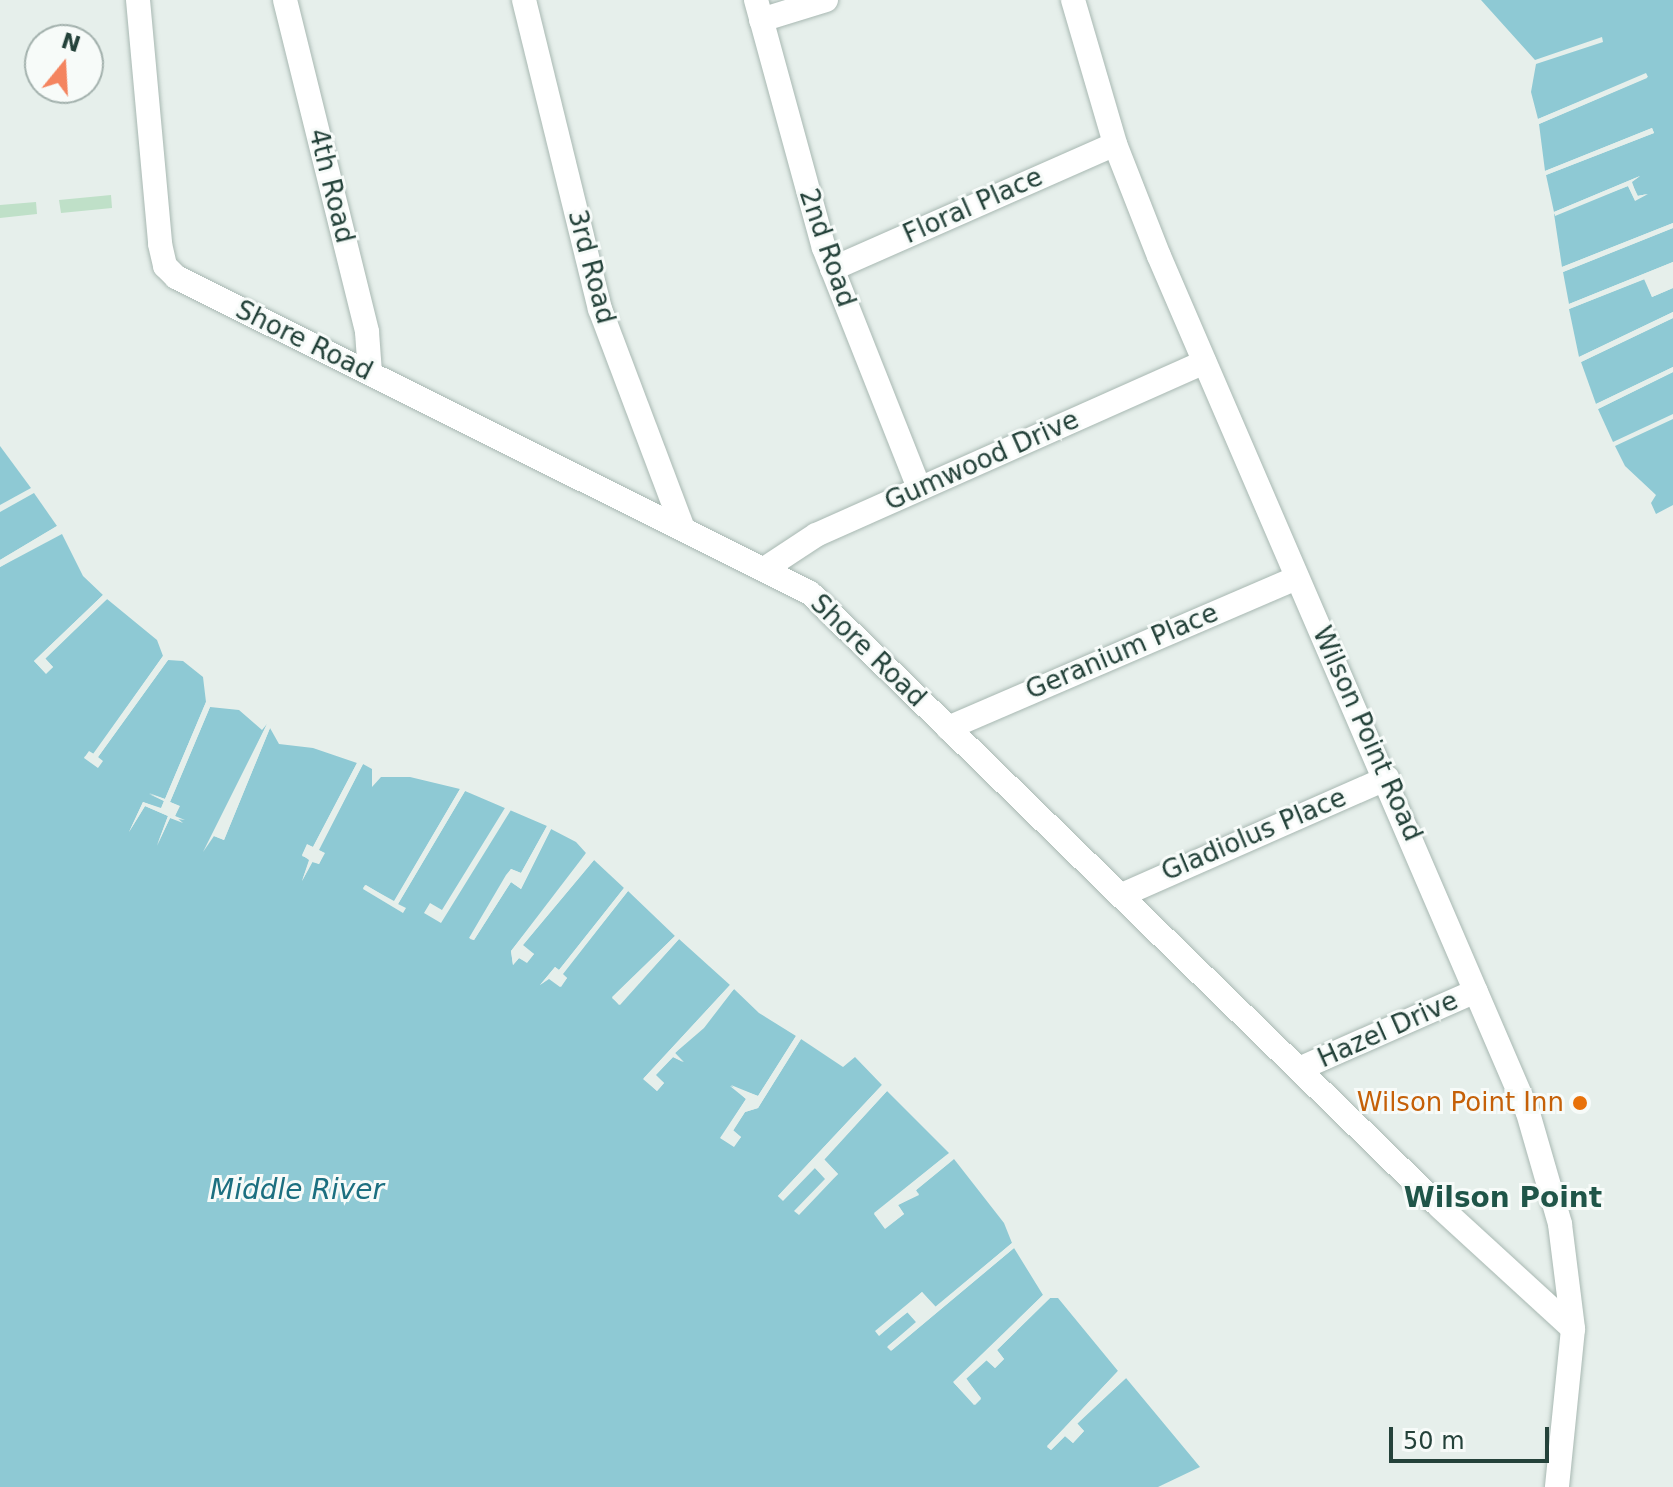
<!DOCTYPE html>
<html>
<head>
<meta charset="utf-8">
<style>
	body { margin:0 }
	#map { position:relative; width:1673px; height:1487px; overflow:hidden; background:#e6efeb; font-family:"DejaVu Sans",sans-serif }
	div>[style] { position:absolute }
	.green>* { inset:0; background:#bfe0c8 }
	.water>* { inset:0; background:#8ec9d4 }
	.pier>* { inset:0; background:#e6efeb }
	.roads { filter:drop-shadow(0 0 2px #a8b8b2) drop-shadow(0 0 2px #a8b8b2) }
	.minor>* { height:24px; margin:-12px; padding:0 12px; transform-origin:12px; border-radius:12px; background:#fff }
	.dots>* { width:22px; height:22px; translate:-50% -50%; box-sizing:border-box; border:4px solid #f7fbf9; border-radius:50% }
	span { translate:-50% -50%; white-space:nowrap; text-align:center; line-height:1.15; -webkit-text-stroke:6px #f7fbf9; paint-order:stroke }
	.street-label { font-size:26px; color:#24423a }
	.food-label { font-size:26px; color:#c56008 }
	.right { translate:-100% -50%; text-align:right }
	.water-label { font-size:28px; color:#1c6f80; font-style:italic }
	.neighbourhood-label { font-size:28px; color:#1f5548; font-weight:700 }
	.north { position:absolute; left:24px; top:24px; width:80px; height:80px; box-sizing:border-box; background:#f7fbf9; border:2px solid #a3b1ad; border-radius:50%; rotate:18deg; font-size:22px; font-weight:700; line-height:32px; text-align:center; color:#24423a }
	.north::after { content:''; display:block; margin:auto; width:28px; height:36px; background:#f4845f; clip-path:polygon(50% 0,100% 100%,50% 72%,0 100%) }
	.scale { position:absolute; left:1389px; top:1427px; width:160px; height:36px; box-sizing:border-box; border:4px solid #24423a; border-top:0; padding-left:10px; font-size:24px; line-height:28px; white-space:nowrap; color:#24423a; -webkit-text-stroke:6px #f7fbf9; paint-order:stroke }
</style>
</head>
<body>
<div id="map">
	<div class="green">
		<div style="clip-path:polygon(111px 195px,112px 208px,61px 213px,59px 200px)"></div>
		<div style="clip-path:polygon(36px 202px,37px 214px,0 218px,0 205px)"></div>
	</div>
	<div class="water">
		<div style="clip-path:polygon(1481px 0,1673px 0,1673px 223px,1562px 267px,1554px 214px,1628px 186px,1635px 200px,1647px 194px,1638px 196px,1631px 182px,1640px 176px,1554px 212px,1546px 175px,1654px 133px,1652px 128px,1545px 171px,1539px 124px,1647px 78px,1646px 74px,1538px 119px,1531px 92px,1536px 64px,1603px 42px,1602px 37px,1535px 60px)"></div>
		<div style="clip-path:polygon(1673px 228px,1673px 262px,1569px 304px,1563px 272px)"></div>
		<div style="clip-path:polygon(1645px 279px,1652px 297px,1673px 288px,1673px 312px,1579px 357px,1569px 309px)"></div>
		<div style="clip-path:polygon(1673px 318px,1673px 367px,1596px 404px,1581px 362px)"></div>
		<div style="clip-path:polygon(1673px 372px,1673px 414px,1613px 442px,1598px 409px)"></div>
		<div style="clip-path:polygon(1673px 419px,1673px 505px,1656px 514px,1651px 503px,1656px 495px,1625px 466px,1615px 446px)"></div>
		<div style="clip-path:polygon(0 446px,31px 488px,0 505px)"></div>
		<div style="clip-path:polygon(34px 493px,57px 526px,0 560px,0 512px)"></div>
		<div style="clip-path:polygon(56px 534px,62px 534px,83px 576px,103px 595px,34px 661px,46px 673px,53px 667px,45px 659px,107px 599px,157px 640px,163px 656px,93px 754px,84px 757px,98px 767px,98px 757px,168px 660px,183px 661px,203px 677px,206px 702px,165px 799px,149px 794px,164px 801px,161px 809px,143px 802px,129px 832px,145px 806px,168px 816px,157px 845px,170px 818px,183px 823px,175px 816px,179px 806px,170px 802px,210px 707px,239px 710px,262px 730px,267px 724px,206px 853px,214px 836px,224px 840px,270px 728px,279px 744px,313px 748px,357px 763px,313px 847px,307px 845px,302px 856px,310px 859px,302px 881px,313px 861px,319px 864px,324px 853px,318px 850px,363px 764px,372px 769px,372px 787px,381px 777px,410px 777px,460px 789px,394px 902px,366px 885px,363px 888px,398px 904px,465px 791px,547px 826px,521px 873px,511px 869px,470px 939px,474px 940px,511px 882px,521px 889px,551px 829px,576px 842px,586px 853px,584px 859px,511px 951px,513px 965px,519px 958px,527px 962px,534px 954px,522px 946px,594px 860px,624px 888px,559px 970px,555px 967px,540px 985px,549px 978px,561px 987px,567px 978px,562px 974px,628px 891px,675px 936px,612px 997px,619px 1005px,679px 939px,730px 985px,644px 1078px,657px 1091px,664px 1083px,655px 1075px,673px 1057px,683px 1062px,675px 1053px,734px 989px,759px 1013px,796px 1036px,758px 1096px,730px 1086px,746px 1099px,721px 1138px,734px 1146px,741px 1137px,733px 1131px,745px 1112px,758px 1108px,801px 1039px,843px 1067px,855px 1057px,882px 1085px,778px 1196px,783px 1200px,814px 1167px,826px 1179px,795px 1211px,838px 1174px,824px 1160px,887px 1091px,949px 1153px,874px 1213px,885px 1228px,904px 1214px,898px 1205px,919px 1194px,915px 1191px,954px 1159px,1004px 1223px,1012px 1243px,935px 1307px,922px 1292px,879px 1335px,908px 1312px,917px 1323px,888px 1346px,892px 1350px,1014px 1248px,1043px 1295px,954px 1383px,974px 1405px,981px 1398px,966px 1379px,987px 1360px,995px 1368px,1004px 1359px,997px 1350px,1050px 1298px,1058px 1298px,1118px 1371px,1047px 1446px,1051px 1450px,1065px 1436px,1073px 1443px,1084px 1431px,1077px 1424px,1126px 1378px,1200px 1467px,1158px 1487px,0 1487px,0 567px)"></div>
	</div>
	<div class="pier">
		<div style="clip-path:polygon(1646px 73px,1648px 77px,1539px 124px,1538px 119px)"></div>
		<div style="clip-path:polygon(1652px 128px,1654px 133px,1546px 175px,1545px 171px)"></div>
		<div style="clip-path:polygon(1640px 176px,1632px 182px,1637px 196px,1648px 194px,1635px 201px,1628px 186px,1555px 216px,1554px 212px)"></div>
		<div style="clip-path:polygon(1673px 223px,1673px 228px,1563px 272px,1562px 267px)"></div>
		<div style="clip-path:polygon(1673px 262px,1673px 269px,1659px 275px,1664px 289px,1673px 288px,1652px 297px,1644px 279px,1569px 309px,1569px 304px)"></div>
		<div style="clip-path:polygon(1673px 312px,1673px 318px,1581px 362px,1579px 357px)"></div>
		<div style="clip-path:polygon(1673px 367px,1673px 372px,1598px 409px,1596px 404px)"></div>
		<div style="clip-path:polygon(57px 526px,62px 534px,0 567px,0 560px)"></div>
		<div style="clip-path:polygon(103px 595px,107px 599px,45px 658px,53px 667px,46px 674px,34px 661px)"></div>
		<div style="clip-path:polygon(163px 656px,168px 660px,98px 757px,103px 761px,98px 768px,84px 758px,89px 751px,94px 754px)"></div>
		<div style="clip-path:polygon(206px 702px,210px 707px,170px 802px,180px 806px,175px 816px,185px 820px,170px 818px,157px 846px,168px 816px,145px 806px,129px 832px,143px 802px,161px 808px,164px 801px,149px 793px,165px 799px)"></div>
		<div style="clip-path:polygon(267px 724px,270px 728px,224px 840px,214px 836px,203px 852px)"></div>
		<div style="clip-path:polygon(357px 763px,363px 764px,319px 850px,325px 853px,319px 864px,312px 862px,302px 881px,309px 860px,302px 855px,307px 844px,313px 847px)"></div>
		<div style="clip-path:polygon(460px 789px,465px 791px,398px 904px,406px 908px,403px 913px,363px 889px,365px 885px,394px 901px)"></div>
		<div style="clip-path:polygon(508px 803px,514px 805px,441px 923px,424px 913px,430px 903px,442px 910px)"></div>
		<div style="clip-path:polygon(547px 826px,551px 829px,521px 889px,511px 882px,474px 940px,469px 938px,506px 875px,511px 869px,521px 873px)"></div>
		<div style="clip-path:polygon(586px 853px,594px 860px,523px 945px,534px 954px,527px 963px,519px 958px,513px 965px,511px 951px)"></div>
		<div style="clip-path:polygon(624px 888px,628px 891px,563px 974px,567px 978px,560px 987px,549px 979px,540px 985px,555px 967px,559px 970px)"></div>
		<div style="clip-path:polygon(675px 936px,679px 939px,620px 1005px,612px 998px)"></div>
		<div style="clip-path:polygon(730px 985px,734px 989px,704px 1028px,675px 1053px,684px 1062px,673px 1057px,656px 1075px,664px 1083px,657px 1091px,643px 1079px)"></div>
		<div style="clip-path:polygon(796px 1036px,801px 1039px,758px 1108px,745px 1112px,733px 1130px,741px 1137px,734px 1147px,720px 1138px,746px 1099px,731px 1085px,758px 1096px)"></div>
		<div style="clip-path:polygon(882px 1085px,887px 1091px,824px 1159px,838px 1174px,799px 1215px,794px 1211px,825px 1179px,815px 1168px,783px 1201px,778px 1196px)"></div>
		<div style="clip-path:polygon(949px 1153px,879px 1214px,886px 1223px,899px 1213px,895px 1202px,913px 1194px,913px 1188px,954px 1159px,916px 1190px,919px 1195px,898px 1205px,904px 1214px,885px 1229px,874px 1214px)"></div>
		<div style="clip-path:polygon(1012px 1243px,1014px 1248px,891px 1351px,887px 1347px,916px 1322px,907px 1312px,879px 1336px,875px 1331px,922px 1292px,936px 1307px)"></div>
		<div style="clip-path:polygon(1043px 1295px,1050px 1298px,997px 1350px,1004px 1359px,995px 1368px,986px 1360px,966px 1378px,981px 1399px,975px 1405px,953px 1382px)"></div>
		<div style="clip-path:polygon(1118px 1371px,1126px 1378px,1077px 1423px,1084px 1431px,1073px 1443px,1065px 1436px,1051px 1450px,1047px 1447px)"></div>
	</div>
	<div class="roads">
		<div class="minor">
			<div style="left:138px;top:0;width:245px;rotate:84.8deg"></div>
			<div style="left:160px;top:244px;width:23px;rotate:77deg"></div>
			<div style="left:165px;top:266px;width:16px;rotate:45deg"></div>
			<div style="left:176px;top:277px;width:708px;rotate:26.49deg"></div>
			<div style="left:810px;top:593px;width:880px;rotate:44.26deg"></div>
			<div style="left:1440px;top:1207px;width:180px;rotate:42.5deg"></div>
			<div style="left:285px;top:0;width:342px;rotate:76.1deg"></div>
			<div style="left:367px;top:332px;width:41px;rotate:85.8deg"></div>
			<div style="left:524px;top:0;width:318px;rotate:76.2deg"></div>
			<div style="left:600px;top:309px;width:232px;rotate:69.3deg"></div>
			<div style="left:756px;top:0;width:257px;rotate:74.7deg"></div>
			<div style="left:824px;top:248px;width:258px;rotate:68.4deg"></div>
			<div style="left:1073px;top:0;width:150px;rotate:73.7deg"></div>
			<div style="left:1115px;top:144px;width:120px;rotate:68.6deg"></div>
			<div style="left:1159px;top:256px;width:933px;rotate:66.7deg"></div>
			<div style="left:1528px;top:1113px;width:116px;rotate:73.9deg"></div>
			<div style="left:1560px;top:1224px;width:106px;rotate:82.9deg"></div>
			<div style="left:1573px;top:1329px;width:159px;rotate:95.8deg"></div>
			<div style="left:761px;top:20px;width:68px;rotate:-17.1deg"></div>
			<div style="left:832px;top:269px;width:309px;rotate:-23.8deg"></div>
			<div style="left:766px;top:568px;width:60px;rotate:-33.4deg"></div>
			<div style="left:816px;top:535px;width:425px;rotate:-24deg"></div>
			<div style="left:948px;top:728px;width:380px;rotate:-23.3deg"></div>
			<div style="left:1122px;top:895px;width:290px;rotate:-23.8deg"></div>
			<div style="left:1299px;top:1069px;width:193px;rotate:-23.8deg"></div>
		</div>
	</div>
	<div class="dots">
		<div style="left:1580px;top:1103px;background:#e8710a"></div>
	</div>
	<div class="street-label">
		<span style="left:331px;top:186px;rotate:76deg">4th Road</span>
		<span style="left:973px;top:206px;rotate:-24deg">Floral Place</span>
		<span style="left:827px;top:248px;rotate:71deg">2nd Road</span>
		<span style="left:591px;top:267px;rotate:75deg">3rd Road</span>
		<span style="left:304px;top:341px;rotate:26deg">Shore Road</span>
		<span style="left:982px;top:461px;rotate:-24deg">Gumwood Drive</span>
		<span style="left:868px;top:651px;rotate:44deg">Shore Road</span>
		<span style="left:1122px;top:652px;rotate:-23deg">Geranium Place</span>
		<span style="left:1367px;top:734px;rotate:66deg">Wilson Point Road</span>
		<span style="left:1254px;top:835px;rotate:-23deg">Gladiolus Place</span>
		<span style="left:1388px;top:1030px;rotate:-24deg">Hazel Drive</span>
	</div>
	<div class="food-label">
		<span class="right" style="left:1564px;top:1103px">Wilson Point Inn</span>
	</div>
	<div class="water-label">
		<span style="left:297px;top:1190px">Middle River</span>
	</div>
	<div class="neighbourhood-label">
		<span style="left:1503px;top:1198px">Wilson Point</span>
	</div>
	<div class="north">N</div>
	<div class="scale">50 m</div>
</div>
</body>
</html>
